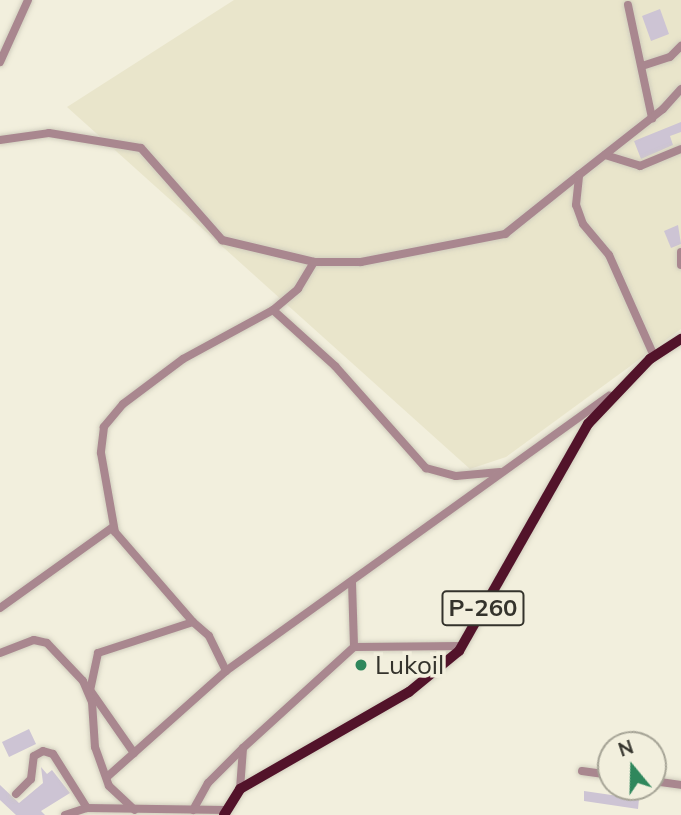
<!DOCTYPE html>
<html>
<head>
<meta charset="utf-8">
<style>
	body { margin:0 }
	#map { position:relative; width:681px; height:815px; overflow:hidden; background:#f2efdd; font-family:Mulish,sans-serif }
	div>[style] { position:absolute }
	.built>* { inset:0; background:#e9e5cb }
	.building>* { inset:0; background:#cdc4d4 }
	.roads { filter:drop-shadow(0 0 2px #d0cdbd) drop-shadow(0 0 2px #d0cdbd) }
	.minor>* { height:8px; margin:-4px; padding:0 4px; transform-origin:4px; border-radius:4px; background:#a9878f }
	.highway>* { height:10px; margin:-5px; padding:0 5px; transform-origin:5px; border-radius:5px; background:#52132a }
	.dots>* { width:19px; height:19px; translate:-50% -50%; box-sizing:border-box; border:4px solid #f2efdd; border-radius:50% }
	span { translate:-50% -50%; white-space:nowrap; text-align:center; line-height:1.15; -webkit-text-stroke:7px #f2efdd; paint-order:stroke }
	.shield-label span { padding:2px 5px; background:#f2efdd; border:2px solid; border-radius:5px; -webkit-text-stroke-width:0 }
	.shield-label { font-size:24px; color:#34332c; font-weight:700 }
	.poi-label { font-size:26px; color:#34332c }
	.left { translate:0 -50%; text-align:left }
	.north { position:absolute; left:597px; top:731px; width:70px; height:70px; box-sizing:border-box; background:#f2efdd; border:2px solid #a6a496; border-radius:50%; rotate:341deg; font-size:19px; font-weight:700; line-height:28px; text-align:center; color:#34332c }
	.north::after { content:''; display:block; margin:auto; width:24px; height:32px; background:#2f875c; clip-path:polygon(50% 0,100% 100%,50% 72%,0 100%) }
</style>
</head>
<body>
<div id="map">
	<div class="built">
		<div style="clip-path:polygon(234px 0,681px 0,681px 329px,506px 457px,470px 469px,67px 107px)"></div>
	</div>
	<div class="building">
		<div style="clip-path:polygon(660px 9px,669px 34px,651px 41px,642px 16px)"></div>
		<div style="clip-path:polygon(681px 122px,681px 132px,670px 136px,673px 145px,641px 159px,634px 141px)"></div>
		<div style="clip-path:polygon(678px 225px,681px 244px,671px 248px,664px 231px)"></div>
		<div style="clip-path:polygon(29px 729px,36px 744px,9px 757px,2px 742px)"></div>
		<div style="clip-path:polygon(41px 767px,47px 774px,52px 770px,70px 793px,41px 811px,45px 815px,16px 815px,0 800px,0 785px,19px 803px,43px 783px)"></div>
		<div style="clip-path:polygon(584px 791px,639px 799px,638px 809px,584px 801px)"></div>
	</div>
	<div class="roads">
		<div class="minor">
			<div style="left:628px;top:5px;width:116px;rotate:78deg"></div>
			<div style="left:0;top:62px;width:68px;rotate:-65.7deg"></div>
			<div style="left:642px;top:66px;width:29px;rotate:-18deg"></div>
			<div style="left:670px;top:57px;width:16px;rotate:-45deg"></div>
			<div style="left:0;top:140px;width:49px;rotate:-8.1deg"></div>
			<div style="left:49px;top:133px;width:93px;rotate:9.3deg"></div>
			<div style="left:141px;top:148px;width:123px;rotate:48.6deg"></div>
			<div style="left:222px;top:240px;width:95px;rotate:13.4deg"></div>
			<div style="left:314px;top:262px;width:31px;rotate:121deg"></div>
			<div style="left:298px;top:289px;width:33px;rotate:140deg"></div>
			<div style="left:273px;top:310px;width:102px;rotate:151.4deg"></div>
			<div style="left:183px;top:359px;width:75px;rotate:143.1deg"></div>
			<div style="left:123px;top:404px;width:30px;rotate:130deg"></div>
			<div style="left:104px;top:427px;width:26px;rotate:97deg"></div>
			<div style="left:101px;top:453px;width:80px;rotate:80deg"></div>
			<div style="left:115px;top:532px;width:119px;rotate:49.1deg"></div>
			<div style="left:193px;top:622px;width:100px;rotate:161.9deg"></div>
			<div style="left:98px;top:653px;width:38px;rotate:102deg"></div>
			<div style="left:90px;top:690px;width:77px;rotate:55.1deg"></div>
			<div style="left:605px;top:155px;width:37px;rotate:17deg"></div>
			<div style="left:640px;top:166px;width:44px;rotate:-22.5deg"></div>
			<div style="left:681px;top:252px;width:13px;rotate:90deg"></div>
			<div style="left:314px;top:262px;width:47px"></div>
			<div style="left:361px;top:262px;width:147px;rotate:-11deg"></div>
			<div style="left:505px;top:234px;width:95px;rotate:-38.6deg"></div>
			<div style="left:273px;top:310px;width:84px;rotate:42.1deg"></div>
			<div style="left:335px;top:366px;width:137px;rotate:48.3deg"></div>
			<div style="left:426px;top:468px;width:31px;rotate:15deg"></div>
			<div style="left:456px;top:476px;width:44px;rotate:-5.2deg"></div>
			<div style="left:654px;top:356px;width:111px;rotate:-114deg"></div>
			<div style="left:609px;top:255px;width:40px;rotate:-130deg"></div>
			<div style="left:583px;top:224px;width:20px;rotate:-110deg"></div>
			<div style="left:576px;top:205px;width:30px;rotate:-84deg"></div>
			<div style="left:579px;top:175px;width:107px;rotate:-38.2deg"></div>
			<div style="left:663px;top:109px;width:27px;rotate:-48deg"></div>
			<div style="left:352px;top:582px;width:65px;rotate:88.2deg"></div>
			<div style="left:0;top:608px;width:139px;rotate:-35.6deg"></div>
			<div style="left:193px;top:622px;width:21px;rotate:41deg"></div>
			<div style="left:209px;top:636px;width:39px;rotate:64deg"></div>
			<div style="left:0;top:653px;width:36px;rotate:-21deg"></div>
			<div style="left:34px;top:640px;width:13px;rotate:13deg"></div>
			<div style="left:47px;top:643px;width:52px;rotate:46.5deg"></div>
			<div style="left:83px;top:681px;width:23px;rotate:67deg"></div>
			<div style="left:92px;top:702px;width:45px;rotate:86.2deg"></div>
			<div style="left:95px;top:747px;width:41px;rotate:70.3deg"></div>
			<div style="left:109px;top:786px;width:35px;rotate:43deg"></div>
			<div style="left:582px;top:771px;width:29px;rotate:8deg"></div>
			<div style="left:107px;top:777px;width:159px;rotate:-41.7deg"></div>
			<div style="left:226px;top:671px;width:472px;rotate:-35.7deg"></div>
			<div style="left:653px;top:781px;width:28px;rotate:8deg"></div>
			<div style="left:240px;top:789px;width:41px;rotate:-85.8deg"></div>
			<div style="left:243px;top:748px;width:150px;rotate:-42.3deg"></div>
			<div style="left:354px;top:647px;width:108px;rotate:-0.5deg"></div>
			<div style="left:16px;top:794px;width:21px;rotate:-45deg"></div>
			<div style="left:31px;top:779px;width:23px;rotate:-83deg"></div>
			<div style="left:34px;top:756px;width:10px;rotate:-29deg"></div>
			<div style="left:43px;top:751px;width:10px;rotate:17deg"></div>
			<div style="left:53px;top:754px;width:64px;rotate:57.8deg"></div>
			<div style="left:193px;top:810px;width:31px;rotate:-61deg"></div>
			<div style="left:208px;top:783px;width:49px;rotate:-45deg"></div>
			<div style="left:65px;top:815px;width:23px;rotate:-18deg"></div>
			<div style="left:87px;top:808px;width:139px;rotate:0.8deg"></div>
		</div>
		<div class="highway">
			<div style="left:224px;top:815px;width:31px;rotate:-58deg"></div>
			<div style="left:240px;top:789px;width:195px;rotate:-29.9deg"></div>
			<div style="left:409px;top:692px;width:65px;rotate:-39.4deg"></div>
			<div style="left:459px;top:651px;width:261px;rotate:-60.4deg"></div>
			<div style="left:588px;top:424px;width:90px;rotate:-46.4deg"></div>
			<div style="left:650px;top:359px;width:37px;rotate:-33deg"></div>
		</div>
	</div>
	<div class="dots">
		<div style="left:361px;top:665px;background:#2f875c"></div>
	</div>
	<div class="shield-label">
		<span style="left:483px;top:608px">Р-260</span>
	</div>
	<div class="poi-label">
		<span class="left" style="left:375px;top:665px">Lukoil</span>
	</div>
	<div class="north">N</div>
</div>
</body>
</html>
